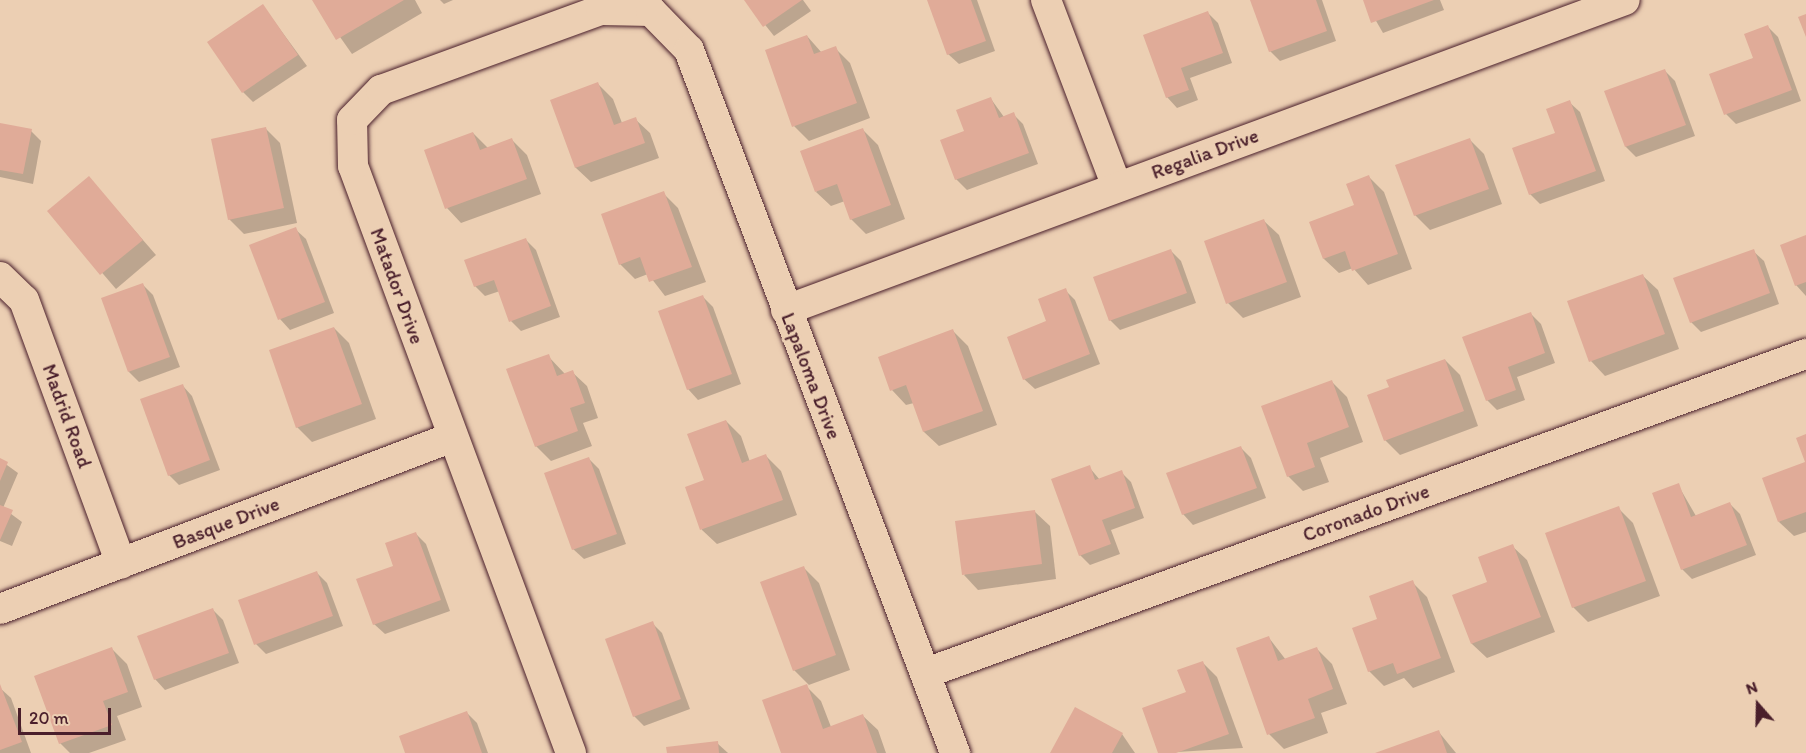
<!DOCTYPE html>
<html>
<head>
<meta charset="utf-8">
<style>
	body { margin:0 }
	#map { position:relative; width:1806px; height:753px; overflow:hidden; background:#eccfb3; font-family:Itim,sans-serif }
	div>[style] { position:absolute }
	.shadow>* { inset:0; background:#0003 }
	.building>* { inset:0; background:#e0ab98 }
	.roads { filter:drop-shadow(0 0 2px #4a1f2b) drop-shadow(0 0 2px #4a1f2b) }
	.minor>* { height:30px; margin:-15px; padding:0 15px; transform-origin:15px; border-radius:15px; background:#eccfb3 }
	span { translate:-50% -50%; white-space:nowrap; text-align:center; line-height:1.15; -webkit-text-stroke:6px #eccfb3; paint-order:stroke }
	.street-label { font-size:20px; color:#4a1f2b }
	.north { position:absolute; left:1728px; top:675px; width:60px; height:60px; -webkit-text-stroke:4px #eccfb3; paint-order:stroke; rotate:340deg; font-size:16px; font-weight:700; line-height:24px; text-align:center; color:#4a1f2b }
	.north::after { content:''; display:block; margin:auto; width:21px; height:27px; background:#4a1f2b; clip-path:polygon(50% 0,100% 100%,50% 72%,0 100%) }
	.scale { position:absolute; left:18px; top:708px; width:93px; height:27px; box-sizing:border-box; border:3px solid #4a1f2b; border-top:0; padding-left:8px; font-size:18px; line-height:21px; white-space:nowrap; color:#4a1f2b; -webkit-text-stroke:4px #eccfb3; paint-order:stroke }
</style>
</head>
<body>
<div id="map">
	<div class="shadow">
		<div style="clip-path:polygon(314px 0,415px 0,422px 13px,352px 54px)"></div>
		<div style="clip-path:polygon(440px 0,453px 0,444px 4px)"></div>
		<div style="clip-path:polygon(745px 0,803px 0,811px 11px,774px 36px)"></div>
		<div style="clip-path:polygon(929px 0,977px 0,995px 51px,959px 64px,948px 54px)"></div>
		<div style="clip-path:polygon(1251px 0,1322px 0,1336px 41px,1280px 61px,1270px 51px)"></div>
		<div style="clip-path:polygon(1364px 0,1440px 0,1444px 10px,1383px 33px)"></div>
		<div style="clip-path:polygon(263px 6px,307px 66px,253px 102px,243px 92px)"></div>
		<div style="clip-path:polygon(1208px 13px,1218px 23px,1232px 63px,1190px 78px,1198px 100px,1177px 108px,1167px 97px,1145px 36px)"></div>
		<div style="clip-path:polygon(1768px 27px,1778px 37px,1801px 101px,1736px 124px,1726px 114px)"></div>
		<div style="clip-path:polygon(807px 36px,822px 53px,835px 48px,850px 63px,870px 118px,809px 141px,794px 126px)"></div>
		<div style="clip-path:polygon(1665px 71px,1675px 81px,1695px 136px,1636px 157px,1626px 147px,1606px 92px)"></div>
		<div style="clip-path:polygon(598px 84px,613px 99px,622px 123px,635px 119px,650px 133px,659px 158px,591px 182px,576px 168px,552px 101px)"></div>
		<div style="clip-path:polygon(991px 99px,1004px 117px,1013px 114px,1023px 124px,1038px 164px,967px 190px,956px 179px,966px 132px)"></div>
		<div style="clip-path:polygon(1569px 102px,1580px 112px,1605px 181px,1540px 204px,1530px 194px)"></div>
		<div style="clip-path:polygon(0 124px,31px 131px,41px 141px,33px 184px,0 177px)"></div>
		<div style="clip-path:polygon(266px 129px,280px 143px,297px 223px,244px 234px,229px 219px)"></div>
		<div style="clip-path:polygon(863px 130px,878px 145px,905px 219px,866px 234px,851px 219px,845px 201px,831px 206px,816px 192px)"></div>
		<div style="clip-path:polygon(473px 133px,488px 148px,512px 140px,527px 155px,541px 194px,461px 223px,447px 208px)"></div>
		<div style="clip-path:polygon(1469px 139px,1484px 154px,1502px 204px,1430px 230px,1415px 215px)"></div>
		<div style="clip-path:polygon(1369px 177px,1384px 192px,1412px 269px,1368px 285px,1353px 268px,1339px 273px,1324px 259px,1311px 223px,1356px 206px)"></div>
		<div style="clip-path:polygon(89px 178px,156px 255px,116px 289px,49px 211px)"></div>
		<div style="clip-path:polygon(663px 193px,678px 208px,706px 282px,665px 296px,648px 274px,635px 279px,620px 264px)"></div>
		<div style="clip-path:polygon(1264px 221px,1279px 235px,1301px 297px,1243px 318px,1228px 303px)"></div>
		<div style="clip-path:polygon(295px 229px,306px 239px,334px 313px,290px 330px,280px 319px,251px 246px)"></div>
		<div style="clip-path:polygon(1806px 237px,1806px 296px,1796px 285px)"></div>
		<div style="clip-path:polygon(526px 240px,536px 250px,560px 317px,521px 331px,511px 321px,500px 291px,485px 296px,475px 286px)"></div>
		<div style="clip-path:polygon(1171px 251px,1181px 261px,1196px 303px,1120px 330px,1110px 320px)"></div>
		<div style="clip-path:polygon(1753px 251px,1764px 261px,1779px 304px,1701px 332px,1691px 322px)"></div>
		<div style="clip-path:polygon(1643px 276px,1658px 290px,1679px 349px,1605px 376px,1591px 361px)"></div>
		<div style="clip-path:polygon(143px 285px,153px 295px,180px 367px,139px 382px,129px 372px)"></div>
		<div style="clip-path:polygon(1065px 290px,1075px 300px,1100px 364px,1035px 389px,1024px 379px)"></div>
		<div style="clip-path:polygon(703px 297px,713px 307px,741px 384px,698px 400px,688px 389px)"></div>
		<div style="clip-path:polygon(1531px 314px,1541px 324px,1555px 363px,1517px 377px,1525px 400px,1497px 410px,1487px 400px)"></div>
		<div style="clip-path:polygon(334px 328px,349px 343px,376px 419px,312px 442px,297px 427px)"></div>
		<div style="clip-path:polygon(953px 331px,968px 346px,997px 425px,939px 446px,924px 432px,914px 403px,906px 405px,892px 390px)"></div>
		<div style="clip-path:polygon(548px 356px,565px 374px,572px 372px,587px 386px,598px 418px,583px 423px,592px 446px,551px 461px,536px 446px)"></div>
		<div style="clip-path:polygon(1445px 360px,1460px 375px,1478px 426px,1400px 455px,1385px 440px)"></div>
		<div style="clip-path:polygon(1332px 382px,1347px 397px,1363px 442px,1320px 458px,1329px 482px,1303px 491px,1288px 476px)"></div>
		<div style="clip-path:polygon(182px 385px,192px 396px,220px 470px,179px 485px,169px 475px)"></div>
		<div style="clip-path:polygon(726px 421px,741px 436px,750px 462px,766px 456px,781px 471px,797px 515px,717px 544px,702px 530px,686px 488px,706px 481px)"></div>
		<div style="clip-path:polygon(1241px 448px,1251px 458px,1266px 498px,1193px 525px,1183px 514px)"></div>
		<div style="clip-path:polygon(588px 458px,599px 469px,626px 544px,584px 559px,573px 549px)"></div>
		<div style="clip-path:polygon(0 460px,18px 473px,3px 508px,22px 522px,12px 546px,0 541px)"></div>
		<div style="clip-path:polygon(1806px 463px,1806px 532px,1794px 536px,1779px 522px)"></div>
		<div style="clip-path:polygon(1089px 467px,1100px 480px,1121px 472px,1131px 482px,1144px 518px,1111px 530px,1120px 554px,1090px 565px,1080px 555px)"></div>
		<div style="clip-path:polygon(1678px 485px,1696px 516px,1730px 504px,1740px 514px,1756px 555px,1692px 579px,1682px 569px)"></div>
		<div style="clip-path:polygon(1618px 508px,1633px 523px,1660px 596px,1588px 622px,1573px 607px)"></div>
		<div style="clip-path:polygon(1035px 512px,1050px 526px,1056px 579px,978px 590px,964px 575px)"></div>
		<div style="clip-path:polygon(415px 533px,426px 544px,450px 611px,385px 634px,374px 624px,395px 566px)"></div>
		<div style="clip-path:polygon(1512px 546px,1527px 560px,1555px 632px,1487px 658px,1472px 644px,1454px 596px,1489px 582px)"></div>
		<div style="clip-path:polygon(804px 568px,819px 583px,850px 670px,806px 686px,821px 701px,831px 727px,863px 716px,878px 730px,886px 753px,783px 753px,764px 701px,809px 685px,794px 670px)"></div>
		<div style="clip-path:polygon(317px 573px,327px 583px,343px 626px,266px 654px,256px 644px)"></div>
		<div style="clip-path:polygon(1412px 582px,1427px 597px,1455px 672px,1413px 688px,1404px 678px,1384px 686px,1369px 671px,1379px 620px)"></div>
		<div style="clip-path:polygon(213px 610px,223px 620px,239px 663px,165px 690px,155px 679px)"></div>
		<div style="clip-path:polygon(652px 623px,662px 633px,690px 709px,644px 726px,634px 716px)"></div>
		<div style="clip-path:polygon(1269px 638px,1286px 660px,1317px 649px,1332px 664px,1347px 704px,1321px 713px,1328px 733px,1284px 749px,1269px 734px)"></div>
		<div style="clip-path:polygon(112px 649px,127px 664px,142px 707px,117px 716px,126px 740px,89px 753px,70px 753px,60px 743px)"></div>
		<div style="clip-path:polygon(1202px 662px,1217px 677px,1243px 748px,1160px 753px)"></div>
		<div style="clip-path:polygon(0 688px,11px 698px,31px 753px,0 753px)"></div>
		<div style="clip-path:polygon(1076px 709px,1122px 734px,1135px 753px,1052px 753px)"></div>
		<div style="clip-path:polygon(467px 713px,477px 723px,488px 753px,407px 753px)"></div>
		<div style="clip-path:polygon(1438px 731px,1456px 753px,1379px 753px)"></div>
		<div style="clip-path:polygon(717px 743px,728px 753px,668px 753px)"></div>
	</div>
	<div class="building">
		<div style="clip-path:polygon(312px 0,404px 0,336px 40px)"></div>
		<div style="clip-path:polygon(744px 0,802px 0,763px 27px)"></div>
		<div style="clip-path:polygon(927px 0,971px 0,986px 41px,947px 55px)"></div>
		<div style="clip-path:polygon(1250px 0,1316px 0,1327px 31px,1269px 52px)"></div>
		<div style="clip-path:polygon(1363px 0,1434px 0,1371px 23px)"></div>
		<div style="clip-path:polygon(263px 4px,298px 55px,242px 93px,207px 42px)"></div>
		<div style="clip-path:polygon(1208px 11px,1223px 53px,1181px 68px,1189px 90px,1166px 98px,1143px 35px)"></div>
		<div style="clip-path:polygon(1806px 14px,1806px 37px,1798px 17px)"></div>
		<div style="clip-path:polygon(1768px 25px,1792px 90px,1724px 115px,1709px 74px,1753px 58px,1744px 34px)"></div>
		<div style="clip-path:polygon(807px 35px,814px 54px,836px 46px,857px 103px,792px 127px,765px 50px)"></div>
		<div style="clip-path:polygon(1665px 69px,1686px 125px,1625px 147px,1604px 91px)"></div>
		<div style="clip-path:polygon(598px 82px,614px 125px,636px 117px,645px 143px,575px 168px,550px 100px)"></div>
		<div style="clip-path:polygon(991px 97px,999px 118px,1014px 112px,1029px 153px,955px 180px,940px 140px,964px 131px,956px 110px)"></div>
		<div style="clip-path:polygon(1570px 100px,1596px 171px,1529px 195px,1512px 148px,1555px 133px,1546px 109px)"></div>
		<div style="clip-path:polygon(0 123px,32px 129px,23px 174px,0 170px)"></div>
		<div style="clip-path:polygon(266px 127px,284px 208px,228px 220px,211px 139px)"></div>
		<div style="clip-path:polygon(863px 128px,891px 205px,850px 220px,837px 184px,815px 192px,800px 151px)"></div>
		<div style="clip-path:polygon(473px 132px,480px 150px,512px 138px,527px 179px,445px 209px,424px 150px)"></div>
		<div style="clip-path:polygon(1470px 138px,1489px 189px,1414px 216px,1395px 165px)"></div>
		<div style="clip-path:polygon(1369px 175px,1398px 254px,1352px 271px,1345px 251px,1323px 259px,1309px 222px,1354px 205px,1346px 184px)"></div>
		<div style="clip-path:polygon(89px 176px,143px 240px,100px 275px,47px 211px)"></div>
		<div style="clip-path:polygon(664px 191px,692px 267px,649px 282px,640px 257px,619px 265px,601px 214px)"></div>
		<div style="clip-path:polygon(1264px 219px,1287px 282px,1226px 304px,1204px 241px)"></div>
		<div style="clip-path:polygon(296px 227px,325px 302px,278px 320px,249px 245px)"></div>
		<div style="clip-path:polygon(1806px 235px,1806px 282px,1795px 286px,1780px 245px)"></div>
		<div style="clip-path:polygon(526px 238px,551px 306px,509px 322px,494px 280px,474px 287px,464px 260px)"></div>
		<div style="clip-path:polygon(1171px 249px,1187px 293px,1109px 321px,1093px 277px)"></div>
		<div style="clip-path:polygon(1754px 249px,1770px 293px,1690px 323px,1673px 278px)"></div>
		<div style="clip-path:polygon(1643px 274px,1665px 334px,1589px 362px,1567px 301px)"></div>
		<div style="clip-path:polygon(143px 283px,170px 357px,128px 372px,101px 298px)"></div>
		<div style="clip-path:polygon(1066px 288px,1090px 354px,1023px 380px,1007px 337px,1046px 321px,1038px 299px)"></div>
		<div style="clip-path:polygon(703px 295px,732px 374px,687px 390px,658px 311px)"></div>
		<div style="clip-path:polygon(1531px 312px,1545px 353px,1508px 367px,1516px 390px,1486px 401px,1462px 337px)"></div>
		<div style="clip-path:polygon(334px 327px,362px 404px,296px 428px,269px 350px)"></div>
		<div style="clip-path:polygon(953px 329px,983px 411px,923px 432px,906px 385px,890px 391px,878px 357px)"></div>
		<div style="clip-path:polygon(549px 354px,557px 376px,573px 370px,585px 403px,570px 408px,578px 431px,535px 447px,506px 369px)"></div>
		<div style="clip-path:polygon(1445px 359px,1464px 411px,1384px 441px,1367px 395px,1389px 387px,1386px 380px)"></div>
		<div style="clip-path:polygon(1332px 380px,1349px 427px,1307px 443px,1315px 467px,1287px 477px,1261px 406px)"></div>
		<div style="clip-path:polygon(183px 384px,210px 460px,168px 476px,140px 399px)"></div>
		<div style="clip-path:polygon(726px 420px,742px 463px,766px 454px,783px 500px,700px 530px,685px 487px,704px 480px,687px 434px)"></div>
		<div style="clip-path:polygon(1806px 434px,1806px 512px,1778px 522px,1762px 478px,1805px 462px,1796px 438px)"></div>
		<div style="clip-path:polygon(1241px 446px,1257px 488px,1182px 515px,1166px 473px)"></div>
		<div style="clip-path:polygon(589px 457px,617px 534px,572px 550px,544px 473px)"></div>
		<div style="clip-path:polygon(0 458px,8px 462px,0 481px)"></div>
		<div style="clip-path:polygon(1090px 465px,1095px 480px,1122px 470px,1135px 508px,1102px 520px,1111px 544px,1079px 556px,1051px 479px)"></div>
		<div style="clip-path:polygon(1679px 483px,1691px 517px,1730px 502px,1747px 545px,1681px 570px,1652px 493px)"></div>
		<div style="clip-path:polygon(0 505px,13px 510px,0 540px)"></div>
		<div style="clip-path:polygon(1619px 506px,1646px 581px,1572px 608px,1545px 533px)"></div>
		<div style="clip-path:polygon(1035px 510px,1042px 564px,962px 575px,955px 521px)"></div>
		<div style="clip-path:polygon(416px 532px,441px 600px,373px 625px,356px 579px,393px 566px,385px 543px)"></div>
		<div style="clip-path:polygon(1513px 544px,1541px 617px,1471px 644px,1452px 595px,1487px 582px,1478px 557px)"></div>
		<div style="clip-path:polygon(804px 566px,836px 655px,793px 671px,760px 582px)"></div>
		<div style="clip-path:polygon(317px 571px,333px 616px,254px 645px,238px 600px)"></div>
		<div style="clip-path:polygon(1413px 580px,1441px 658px,1397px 674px,1393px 663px,1368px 672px,1352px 628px,1377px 619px,1369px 596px)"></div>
		<div style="clip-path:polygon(213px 608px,229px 653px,154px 680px,137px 636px)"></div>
		<div style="clip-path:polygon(653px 621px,681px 699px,633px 717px,605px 639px)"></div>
		<div style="clip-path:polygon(1269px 636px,1278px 661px,1317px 647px,1333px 689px,1308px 699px,1315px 718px,1267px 735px,1236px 648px)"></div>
		<div style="clip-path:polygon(112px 647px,128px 692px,103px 701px,112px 725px,59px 744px,34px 676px)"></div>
		<div style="clip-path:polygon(1203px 661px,1229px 734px,1176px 753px,1158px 753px,1142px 708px,1186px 692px,1177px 670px)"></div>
		<div style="clip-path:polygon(0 684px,22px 742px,0 750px)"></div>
		<div style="clip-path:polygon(807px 684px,823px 729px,863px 714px,877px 753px,781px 753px,762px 700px)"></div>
		<div style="clip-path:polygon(1075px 707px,1123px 733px,1112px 753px,1050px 753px)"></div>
		<div style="clip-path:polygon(467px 711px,482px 753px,405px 753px,399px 736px)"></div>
		<div style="clip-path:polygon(1439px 730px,1447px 753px,1375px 753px)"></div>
		<div style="clip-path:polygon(718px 741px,719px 753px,667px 753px,666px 747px)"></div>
	</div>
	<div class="roads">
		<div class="minor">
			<div style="left:1046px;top:0;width:200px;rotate:69.2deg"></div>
			<div style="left:0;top:277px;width:33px;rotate:44deg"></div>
			<div style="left:24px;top:300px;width:281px;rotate:69.8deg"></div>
			<div style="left:786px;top:310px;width:894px;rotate:-20.28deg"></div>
			<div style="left:0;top:609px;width:484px;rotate:-20.8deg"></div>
			<div style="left:926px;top:673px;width:936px;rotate:-19.93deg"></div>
			<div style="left:571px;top:753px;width:626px;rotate:-110.37deg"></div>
			<div style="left:353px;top:166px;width:46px;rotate:-91.2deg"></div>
			<div style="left:352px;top:120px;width:42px;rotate:-46deg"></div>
			<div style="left:381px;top:90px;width:234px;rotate:-20deg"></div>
			<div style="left:601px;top:10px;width:50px;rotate:1.1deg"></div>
			<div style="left:651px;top:11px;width:54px;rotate:45.7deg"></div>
			<div style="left:689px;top:50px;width:752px;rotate:69.27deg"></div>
		</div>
	</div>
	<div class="street-label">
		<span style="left:1205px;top:154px;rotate:-20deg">Regalia Drive</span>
		<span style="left:397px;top:286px;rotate:70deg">Matador Drive</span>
		<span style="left:811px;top:376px;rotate:69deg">Lapaloma Drive</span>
		<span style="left:67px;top:416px;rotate:70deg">Madrid Road</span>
		<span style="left:1366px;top:513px;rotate:-20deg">Coronado Drive</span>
		<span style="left:226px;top:523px;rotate:-21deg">Basque Drive</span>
	</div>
	<div class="north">N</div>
	<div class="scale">20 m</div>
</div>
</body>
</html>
